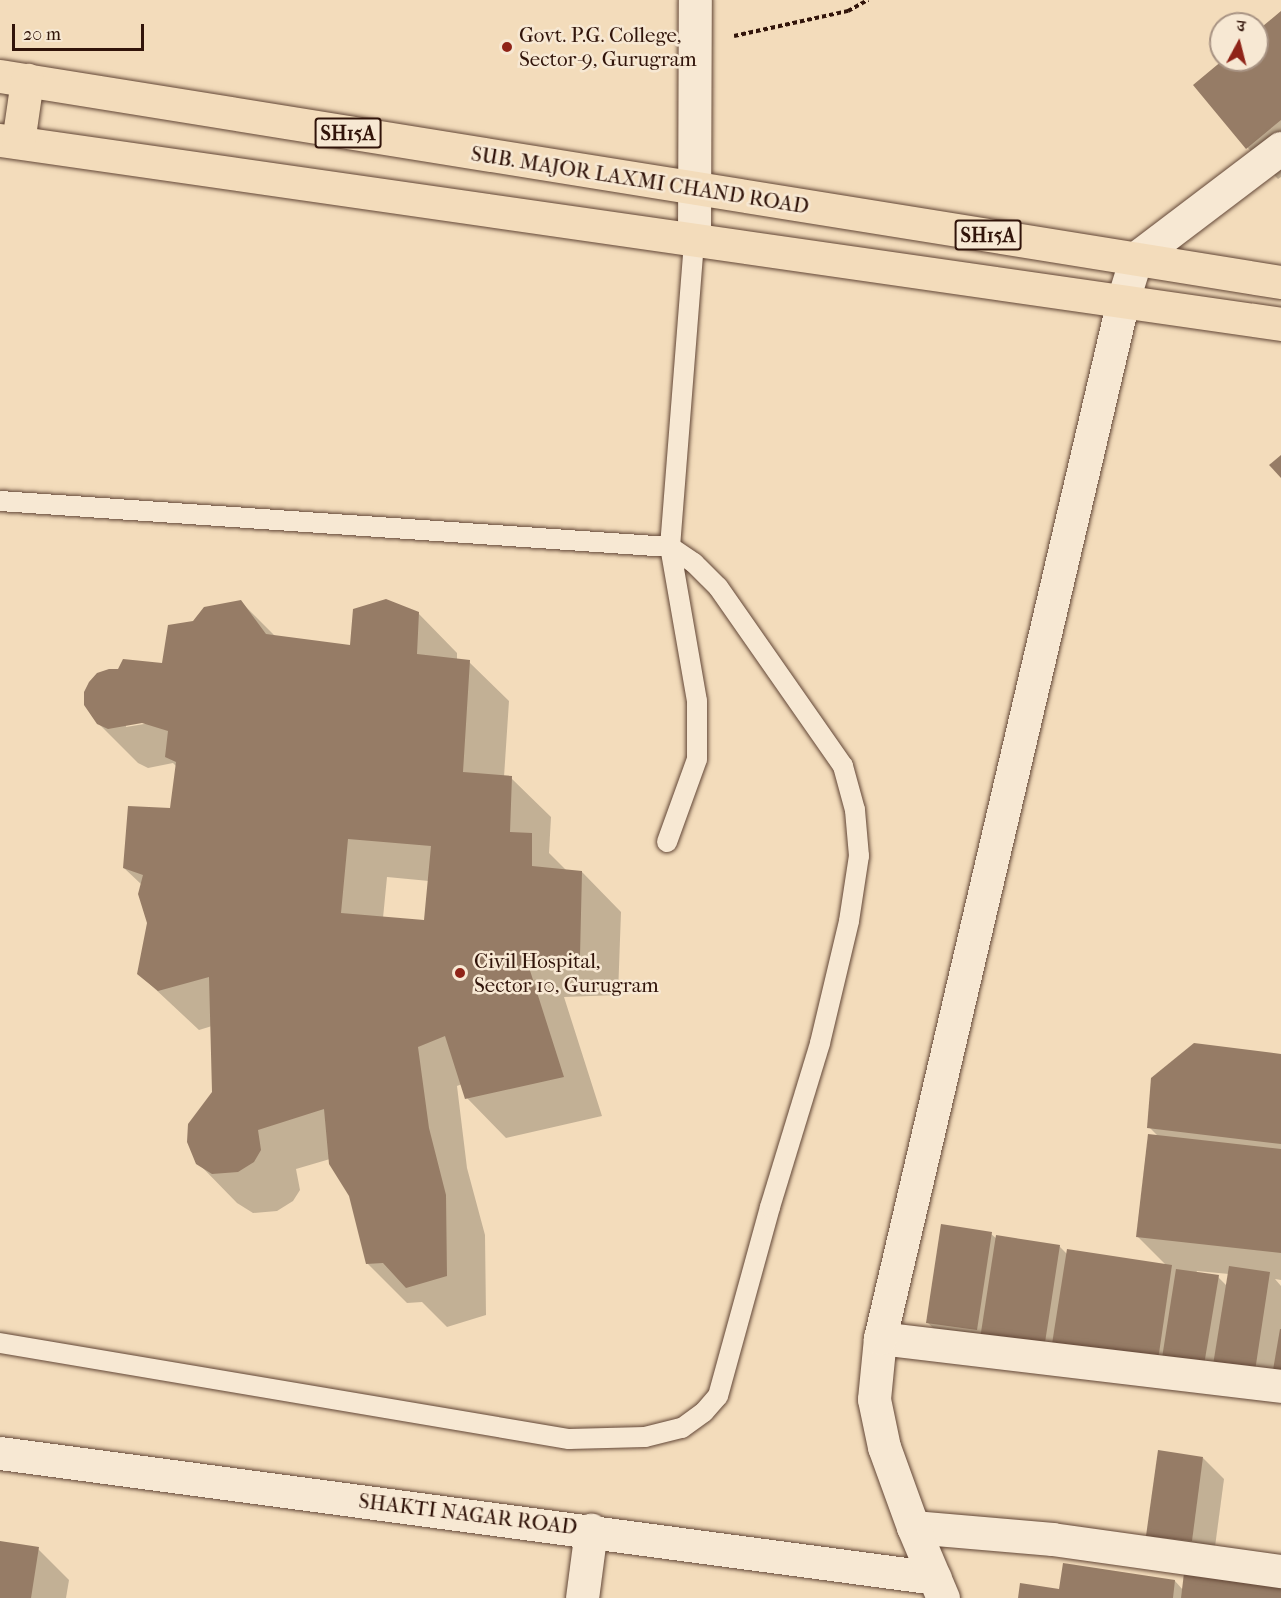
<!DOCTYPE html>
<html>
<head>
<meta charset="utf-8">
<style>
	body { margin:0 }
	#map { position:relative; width:1281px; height:1598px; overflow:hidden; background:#f3dcbb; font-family:"IM FELL French Canon","Noto Serif Devanagari",serif }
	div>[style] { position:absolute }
	.shadow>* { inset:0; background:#0003 }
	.building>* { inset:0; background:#967c66 }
	.path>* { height:4px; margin-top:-2px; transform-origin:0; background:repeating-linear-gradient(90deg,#31140a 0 4.5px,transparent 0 7.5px) }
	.roads { filter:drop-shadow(0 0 2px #624636) drop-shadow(0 0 2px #624636) }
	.lane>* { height:20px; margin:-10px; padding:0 10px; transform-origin:10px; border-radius:10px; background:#f7e8d3 }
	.street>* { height:33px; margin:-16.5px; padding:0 16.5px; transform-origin:16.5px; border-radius:16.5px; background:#f7e8d3 }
	.secondary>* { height:33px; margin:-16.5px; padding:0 16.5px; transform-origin:16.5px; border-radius:16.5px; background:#f7e8d3 }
	.primary>* { height:33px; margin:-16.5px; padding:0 16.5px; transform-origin:16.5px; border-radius:16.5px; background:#f3dcbb }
	.dots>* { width:16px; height:16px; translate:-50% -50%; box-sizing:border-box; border:3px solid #f7e8d3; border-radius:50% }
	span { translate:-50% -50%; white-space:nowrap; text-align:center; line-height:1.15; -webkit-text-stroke:5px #f7e8d3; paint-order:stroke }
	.shield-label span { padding:2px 4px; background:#f7e8d3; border:2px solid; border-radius:4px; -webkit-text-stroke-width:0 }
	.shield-label { font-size:20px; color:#31140a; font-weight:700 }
	.poi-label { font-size:21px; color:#31140a }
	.left { translate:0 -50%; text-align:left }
	.street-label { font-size:21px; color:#31140a }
	.north { position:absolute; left:1209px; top:12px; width:60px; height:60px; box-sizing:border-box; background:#f7e8d3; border:2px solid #a89383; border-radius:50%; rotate:7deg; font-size:16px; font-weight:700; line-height:24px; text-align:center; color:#31140a }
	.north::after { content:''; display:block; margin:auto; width:21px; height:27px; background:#8f2418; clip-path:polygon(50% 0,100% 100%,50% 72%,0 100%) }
	.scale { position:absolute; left:12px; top:24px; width:132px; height:27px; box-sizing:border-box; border:3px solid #31140a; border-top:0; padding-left:8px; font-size:18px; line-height:21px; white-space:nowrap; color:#31140a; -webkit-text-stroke:4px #f7e8d3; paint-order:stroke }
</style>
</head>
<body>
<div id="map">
	<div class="shadow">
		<div style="clip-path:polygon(1281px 12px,1281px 177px,1278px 179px,1248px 148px,1195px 86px,1225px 60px,1257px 60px,1257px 33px)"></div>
		<div style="clip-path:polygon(evenodd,241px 602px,276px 637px,352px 647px,418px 613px,457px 653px,457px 660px,469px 662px,509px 701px,504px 777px,511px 778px,551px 817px,549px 853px,567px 871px,582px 872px,621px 912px,618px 995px,564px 997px,602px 1116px,506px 1138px,467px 1098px,462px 1084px,457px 1086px,467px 1168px,485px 1235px,486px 1315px,447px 1327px,422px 1302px,407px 1303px,367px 1263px,350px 1195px,330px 1159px,296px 1169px,300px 1190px,293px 1201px,277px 1211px,253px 1213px,237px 1203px,198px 1163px,214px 1093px,212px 1026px,199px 1030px,138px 973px,149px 923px,142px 885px,124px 868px,172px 810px,177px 767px,173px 763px,148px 768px,138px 763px,98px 723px,164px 665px,194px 622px,241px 602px,149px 720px,150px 723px,126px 727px,126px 724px,149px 720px,241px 602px,387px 877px,429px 881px,426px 922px,383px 918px,387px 877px)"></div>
		<div style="clip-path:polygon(evenodd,1281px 1056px,1281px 1280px,1275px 1279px,1281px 1286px,1281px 1376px,949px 1343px,927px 1322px,991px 1234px,997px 1239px,1059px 1246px,1067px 1254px,1167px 1266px,1138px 1237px,1158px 1136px,1149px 1127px,1281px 1056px,1197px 1271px,1229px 1274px,1227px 1286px,1218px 1277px,1196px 1273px,1197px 1271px)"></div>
		<div style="clip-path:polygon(1203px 1458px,1224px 1479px,1213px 1562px,1148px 1535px)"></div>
		<div style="clip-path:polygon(0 1543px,38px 1549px,69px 1580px,66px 1598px,0 1598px)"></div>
		<div style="clip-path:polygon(1175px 1581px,1183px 1590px,1281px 1598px,1019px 1598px,1061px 1591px)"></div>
	</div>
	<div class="building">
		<div style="clip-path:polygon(1281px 11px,1281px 120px,1246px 149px,1193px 85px,1223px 60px,1257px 60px,1257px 31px)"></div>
		<div style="clip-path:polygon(1281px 455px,1281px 478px,1269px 465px)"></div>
		<div style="clip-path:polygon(evenodd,386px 599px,419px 612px,417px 654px,470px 660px,463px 772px,512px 776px,510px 832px,532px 833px,532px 866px,582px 871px,580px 956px,526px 958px,564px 1077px,465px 1099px,445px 1036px,418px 1047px,429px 1128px,446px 1195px,447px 1276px,406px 1288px,383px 1263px,366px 1264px,349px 1196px,329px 1164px,324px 1109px,258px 1130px,261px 1150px,254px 1162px,238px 1172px,212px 1174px,196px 1164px,187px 1142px,188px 1124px,212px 1092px,209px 977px,158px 991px,137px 974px,147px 923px,138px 894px,143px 875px,123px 868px,128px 806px,170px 808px,176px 762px,165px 757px,168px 731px,142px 723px,108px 729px,97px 724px,84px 705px,84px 692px,89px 682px,97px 673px,109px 669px,118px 669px,123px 659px,162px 663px,168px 625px,193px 621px,204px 607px,241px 600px,266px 634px,350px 645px,353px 609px,386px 599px,348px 839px,431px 846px,424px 920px,341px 913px,348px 839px)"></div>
		<div style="clip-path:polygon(1194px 1043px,1281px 1054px,1281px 1144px,1147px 1128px,1151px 1078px)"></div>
		<div style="clip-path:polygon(1148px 1134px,1281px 1149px,1281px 1253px,1136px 1237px)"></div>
		<div style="clip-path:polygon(941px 1224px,992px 1232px,977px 1330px,926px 1323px)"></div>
		<div style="clip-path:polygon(996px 1235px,1060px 1245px,1044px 1349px,980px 1339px)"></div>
		<div style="clip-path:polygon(1067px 1249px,1172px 1265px,1158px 1360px,1052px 1344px)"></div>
		<div style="clip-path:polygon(1229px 1266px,1270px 1272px,1255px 1371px,1213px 1365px)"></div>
		<div style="clip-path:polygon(1176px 1269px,1219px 1275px,1204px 1365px,1162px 1358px)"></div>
		<div style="clip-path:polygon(1280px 1329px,1281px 1329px,1281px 1372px,1273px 1370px)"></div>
		<div style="clip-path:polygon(1158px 1450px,1203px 1457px,1192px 1541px,1146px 1536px)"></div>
		<div style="clip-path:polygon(0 1541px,39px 1547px,31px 1598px,0 1598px)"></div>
		<div style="clip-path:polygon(1063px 1563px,1175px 1580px,1173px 1598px,1018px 1598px,1020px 1583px,1059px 1589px)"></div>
		<div style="clip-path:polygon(1184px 1573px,1281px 1585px,1281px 1598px,1181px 1598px)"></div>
	</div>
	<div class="path">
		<div style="left:734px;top:36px;width:117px;rotate:-12.4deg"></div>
		<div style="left:848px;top:11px;width:23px;rotate:-29deg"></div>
	</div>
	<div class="roads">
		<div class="lane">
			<div style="left:0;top:501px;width:672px;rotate:3.93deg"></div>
			<div style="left:670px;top:547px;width:309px;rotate:-85.5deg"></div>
			<div style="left:667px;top:842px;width:88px;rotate:-70.1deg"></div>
			<div style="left:697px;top:759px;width:58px;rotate:-90deg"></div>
			<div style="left:697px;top:701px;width:156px;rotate:-99.9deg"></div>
			<div style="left:0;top:1343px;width:577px;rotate:9.58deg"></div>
			<div style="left:569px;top:1439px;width:76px;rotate:-1.5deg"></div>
			<div style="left:645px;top:1437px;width:38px;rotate:-14deg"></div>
			<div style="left:682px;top:1428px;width:27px;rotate:-36deg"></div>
			<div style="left:704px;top:1412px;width:21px;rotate:-49deg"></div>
			<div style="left:718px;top:1396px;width:196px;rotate:-74.6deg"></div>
			<div style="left:770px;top:1207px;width:171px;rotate:-73deg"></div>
			<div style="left:820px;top:1043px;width:125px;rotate:-76.6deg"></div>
			<div style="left:849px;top:921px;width:66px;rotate:-81.3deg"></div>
			<div style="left:859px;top:856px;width:46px;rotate:-95deg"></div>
			<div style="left:855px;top:810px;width:46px;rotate:-105.3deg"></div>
			<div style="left:843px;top:766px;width:218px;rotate:-124.9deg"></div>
			<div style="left:718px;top:587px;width:34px;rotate:-135deg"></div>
			<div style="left:694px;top:563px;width:29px;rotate:-146deg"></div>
		</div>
		<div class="street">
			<div style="left:694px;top:239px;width:239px;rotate:-89.8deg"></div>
			<div style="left:1136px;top:258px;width:182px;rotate:-37.2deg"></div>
			<div style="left:880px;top:1338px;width:404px;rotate:6.8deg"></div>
			<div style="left:913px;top:1527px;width:140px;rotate:4.9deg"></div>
			<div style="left:1052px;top:1539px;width:231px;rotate:8deg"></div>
			<div style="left:582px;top:1598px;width:69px;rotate:-82.5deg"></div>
		</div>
		<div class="secondary">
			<div style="left:0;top:1453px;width:943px;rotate:7.61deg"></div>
			<div style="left:943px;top:1598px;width:77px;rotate:-112.9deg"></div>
			<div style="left:913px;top:1527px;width:85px;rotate:-109.9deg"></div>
			<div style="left:884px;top:1447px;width:49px;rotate:-101.8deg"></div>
			<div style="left:874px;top:1399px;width:61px;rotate:-84.4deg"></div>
			<div style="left:880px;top:1338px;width:1066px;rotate:-76.82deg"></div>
			<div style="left:1123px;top:300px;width:44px;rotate:-72.8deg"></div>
		</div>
		<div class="primary">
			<div style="left:0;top:76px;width:1297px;rotate:9.14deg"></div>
			<div style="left:0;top:140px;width:1294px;rotate:8.17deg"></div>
			<div style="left:18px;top:142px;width:63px;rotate:-81.7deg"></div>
		</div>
	</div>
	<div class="dots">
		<div style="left:507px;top:47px;background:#8f2418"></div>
		<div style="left:460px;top:973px;background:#8f2418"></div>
	</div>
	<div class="shield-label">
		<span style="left:348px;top:133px">SH15A</span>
		<span style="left:988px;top:235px">SH15A</span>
	</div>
	<div class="poi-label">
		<span class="left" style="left:519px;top:47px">Govt. P.G. College,<br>Sector-9, Gurugram</span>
		<span class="left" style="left:474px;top:973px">Civil Hospital,<br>Sector 10, Gurugram</span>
	</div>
	<div class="street-label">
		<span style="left:640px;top:180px;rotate:9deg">SUB. MAJOR LAXMI CHAND ROAD</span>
		<span style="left:468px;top:1514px;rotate:7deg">SHAKTI NAGAR ROAD</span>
	</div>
	<div class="north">उ</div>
	<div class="scale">20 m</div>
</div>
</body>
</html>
